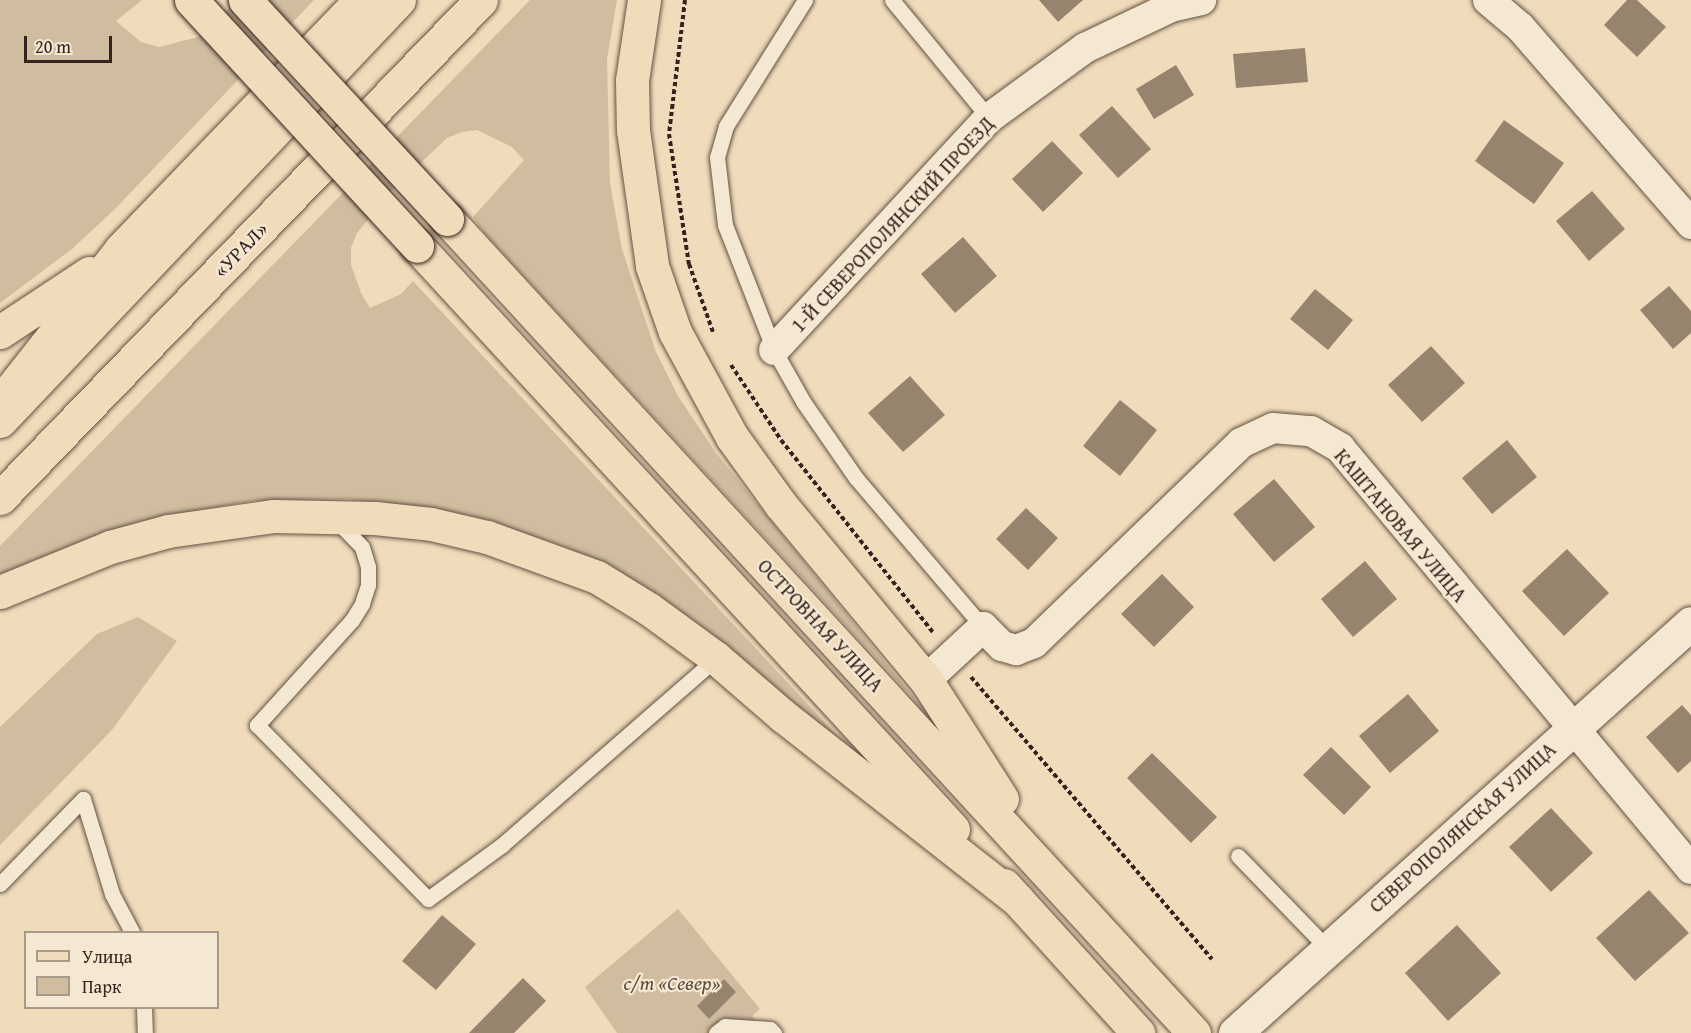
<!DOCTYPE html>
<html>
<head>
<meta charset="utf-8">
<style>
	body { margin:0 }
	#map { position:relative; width:1691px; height:1033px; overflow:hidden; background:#f0dcbb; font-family:"Gentium Book Plus",serif }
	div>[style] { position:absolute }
	.green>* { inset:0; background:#d0bda0 }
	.building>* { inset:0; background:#96846f }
	.path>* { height:4px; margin-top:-2px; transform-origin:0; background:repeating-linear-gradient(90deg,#35241d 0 4.5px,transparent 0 7.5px) }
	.roads { filter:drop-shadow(0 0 2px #645244) drop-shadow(0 0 2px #645244) }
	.service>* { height:15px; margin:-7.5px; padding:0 7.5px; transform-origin:7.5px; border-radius:7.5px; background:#f5e8d3 }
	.minor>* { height:30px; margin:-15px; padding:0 15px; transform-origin:15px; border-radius:15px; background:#f5e8d3 }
	.tertiary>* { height:33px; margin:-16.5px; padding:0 16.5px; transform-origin:16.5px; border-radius:16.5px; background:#f5e8d3 }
	.primary>* { height:33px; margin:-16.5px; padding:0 16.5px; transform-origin:16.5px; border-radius:16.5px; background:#f0dcbb }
	.trunk>* { height:33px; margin:-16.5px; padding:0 16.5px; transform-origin:16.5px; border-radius:16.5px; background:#f0dcbb }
	.bridges { filter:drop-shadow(0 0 2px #35241d) drop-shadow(0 0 2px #35241d) }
	.primary-bridge>* { height:33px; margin:-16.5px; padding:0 16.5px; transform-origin:16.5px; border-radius:16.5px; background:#f0dcbb }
	span { translate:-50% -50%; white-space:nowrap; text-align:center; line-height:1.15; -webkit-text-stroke:4.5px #f5e8d3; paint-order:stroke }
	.street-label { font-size:20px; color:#35241d }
	.park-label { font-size:20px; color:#5c4a3e; font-style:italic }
	.legend { position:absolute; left:24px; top:931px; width:195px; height:78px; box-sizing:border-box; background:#f5e8d3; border:2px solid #a89a8a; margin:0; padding:8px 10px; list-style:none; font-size:18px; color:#35241d }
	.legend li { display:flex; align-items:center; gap:12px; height:30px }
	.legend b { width:30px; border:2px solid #a89a8a }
	.scale { position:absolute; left:24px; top:36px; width:88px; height:27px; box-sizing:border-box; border:3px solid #35241d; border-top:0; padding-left:8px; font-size:18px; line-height:21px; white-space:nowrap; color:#35241d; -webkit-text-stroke:4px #f5e8d3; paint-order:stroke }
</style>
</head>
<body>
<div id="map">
	<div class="green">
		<div style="clip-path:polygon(0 0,142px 0,116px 21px,141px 42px,159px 47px,198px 37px,238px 0,314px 0,115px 209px,72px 249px,0 303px)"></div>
		<div style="clip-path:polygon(530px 0,617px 0,607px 59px,610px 183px,622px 249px,656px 352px,678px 396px,716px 453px,925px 711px,485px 234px,473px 217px,524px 160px,512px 147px,477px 130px,462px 132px,447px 138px,390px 192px,357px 233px,351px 248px,351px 265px,361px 293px,370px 308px,401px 294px,413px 281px,903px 806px,717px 639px,654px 593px,556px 544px,470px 516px,349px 499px,249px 501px,143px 521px,91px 537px,0 575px,0 546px)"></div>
		<div style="clip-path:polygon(138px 617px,177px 641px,112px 730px,0 845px,0 727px,97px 634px)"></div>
		<div style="clip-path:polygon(678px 909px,760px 1009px,752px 1016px,768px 1033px,617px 1033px,585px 987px)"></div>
	</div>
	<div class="building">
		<div style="clip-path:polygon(1039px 0,1083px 0,1058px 22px)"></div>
		<div style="clip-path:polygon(1627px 0,1637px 0,1666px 27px,1637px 57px,1604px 25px)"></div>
		<div style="clip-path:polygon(1305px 48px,1308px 82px,1236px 88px,1233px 54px)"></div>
		<div style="clip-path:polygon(1176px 65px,1194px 95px,1154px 119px,1136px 89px)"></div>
		<div style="clip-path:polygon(1112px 106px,1151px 149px,1118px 178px,1079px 135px)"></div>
		<div style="clip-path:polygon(1504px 120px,1564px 163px,1534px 204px,1475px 161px)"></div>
		<div style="clip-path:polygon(1052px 141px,1083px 173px,1043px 212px,1012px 179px)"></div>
		<div style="clip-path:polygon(1592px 191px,1625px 229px,1589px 261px,1556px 221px)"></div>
		<div style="clip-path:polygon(963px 237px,997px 276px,955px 313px,921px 274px)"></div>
		<div style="clip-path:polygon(1669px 286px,1691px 311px,1691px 333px,1673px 349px,1640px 310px)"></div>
		<div style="clip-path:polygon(1315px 289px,1353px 320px,1328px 350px,1290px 319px)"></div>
		<div style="clip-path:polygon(1431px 346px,1465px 383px,1422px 422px,1388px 385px)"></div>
		<div style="clip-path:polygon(910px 376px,945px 415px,903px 452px,868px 413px)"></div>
		<div style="clip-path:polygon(1120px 400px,1157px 430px,1120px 476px,1083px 446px)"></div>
		<div style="clip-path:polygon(1507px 440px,1537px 477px,1492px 514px,1462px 478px)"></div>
		<div style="clip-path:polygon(1274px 479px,1315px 527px,1274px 562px,1233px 514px)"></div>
		<div style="clip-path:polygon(1026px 508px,1058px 538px,1028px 570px,996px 539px)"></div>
		<div style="clip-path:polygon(1567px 549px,1609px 593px,1564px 636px,1522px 591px)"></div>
		<div style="clip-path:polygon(1365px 561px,1397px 599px,1353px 637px,1321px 599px)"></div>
		<div style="clip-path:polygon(1162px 574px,1194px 607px,1154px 647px,1121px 614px)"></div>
		<div style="clip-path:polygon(1408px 694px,1439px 731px,1390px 773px,1359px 736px)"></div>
		<div style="clip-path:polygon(1682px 705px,1691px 715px,1691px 761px,1678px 773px,1646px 737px)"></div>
		<div style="clip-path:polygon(1331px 747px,1371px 787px,1344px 815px,1303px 775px)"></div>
		<div style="clip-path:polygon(1152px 753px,1217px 817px,1191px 843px,1127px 778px)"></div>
		<div style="clip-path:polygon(1551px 808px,1593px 853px,1551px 892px,1509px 847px)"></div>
		<div style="clip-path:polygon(1649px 890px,1689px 933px,1635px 981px,1596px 938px)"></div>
		<div style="clip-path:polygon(442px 915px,476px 944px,436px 990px,402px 961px)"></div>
		<div style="clip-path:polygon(1457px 925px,1501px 973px,1448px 1021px,1405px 973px)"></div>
		<div style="clip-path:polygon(523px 978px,546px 1001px,514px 1033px,469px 1033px)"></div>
		<div style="clip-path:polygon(724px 979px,736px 992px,709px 1019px,697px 1006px)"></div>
	</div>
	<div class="path">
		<div style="left:685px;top:0;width:135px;rotate:96.8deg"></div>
		<div style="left:669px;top:134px;width:132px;rotate:81.3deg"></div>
		<div style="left:689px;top:264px;width:72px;rotate:70.6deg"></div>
		<div style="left:731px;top:365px;width:90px;rotate:56.3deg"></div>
		<div style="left:781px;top:440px;width:247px;rotate:51.7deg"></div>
		<div style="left:971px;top:677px;width:371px;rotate:49.5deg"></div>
	</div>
	<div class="roads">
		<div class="service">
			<div style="left:805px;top:0;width:149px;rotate:122.1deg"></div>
			<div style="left:726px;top:126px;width:32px;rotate:106deg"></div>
			<div style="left:717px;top:157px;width:68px;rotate:83.3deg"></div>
			<div style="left:725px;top:225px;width:134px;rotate:68.6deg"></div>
			<div style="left:774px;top:350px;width:61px;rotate:60.5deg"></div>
			<div style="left:804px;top:403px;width:91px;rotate:55.3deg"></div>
			<div style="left:856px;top:478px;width:196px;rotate:49.6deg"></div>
			<div style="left:892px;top:0;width:153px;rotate:50.6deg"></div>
			<div style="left:336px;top:520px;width:37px;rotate:46deg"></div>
			<div style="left:362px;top:547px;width:21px;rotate:73deg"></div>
			<div style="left:368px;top:567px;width:18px;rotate:90deg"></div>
			<div style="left:368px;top:585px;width:20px;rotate:108deg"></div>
			<div style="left:362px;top:604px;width:19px;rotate:122deg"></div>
			<div style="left:352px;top:620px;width:142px;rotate:132.1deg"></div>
			<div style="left:257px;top:725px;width:244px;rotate:45.5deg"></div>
			<div style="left:428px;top:899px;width:92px;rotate:-36.1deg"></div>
			<div style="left:502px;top:845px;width:284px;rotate:-41.1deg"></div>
			<div style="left:1238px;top:856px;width:129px;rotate:45.9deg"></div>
			<div style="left:0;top:884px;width:119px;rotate:-45.7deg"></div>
			<div style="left:83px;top:799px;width:99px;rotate:73deg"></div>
			<div style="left:112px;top:894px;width:43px;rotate:62.2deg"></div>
			<div style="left:144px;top:1008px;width:25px;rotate:88deg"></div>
			<div style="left:716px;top:1033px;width:11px;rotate:-38deg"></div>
			<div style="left:725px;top:1026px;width:45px;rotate:3.8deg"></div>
			<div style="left:770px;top:1029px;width:6px;rotate:45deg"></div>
		</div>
		<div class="minor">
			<div style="left:1488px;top:0;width:42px;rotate:40.2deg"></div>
			<div style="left:1520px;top:27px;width:261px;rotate:49deg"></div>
			<div style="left:774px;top:350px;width:316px;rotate:-47.2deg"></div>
			<div style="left:989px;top:118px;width:119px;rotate:-36.1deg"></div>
			<div style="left:1085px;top:48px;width:95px;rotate:-25.5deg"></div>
			<div style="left:1171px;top:7px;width:31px;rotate:-13deg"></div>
			<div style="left:926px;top:680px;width:78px;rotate:-42.9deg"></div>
			<div style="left:983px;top:627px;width:27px;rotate:45deg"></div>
			<div style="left:1002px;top:646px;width:15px;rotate:16deg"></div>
			<div style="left:1016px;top:650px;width:19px;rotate:-21deg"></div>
			<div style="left:1034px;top:643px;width:288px;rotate:-44deg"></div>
			<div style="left:1241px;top:443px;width:35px;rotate:-25deg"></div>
			<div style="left:1273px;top:428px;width:38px;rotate:5deg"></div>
			<div style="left:1311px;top:431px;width:34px;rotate:30deg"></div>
			<div style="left:1340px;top:448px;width:548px;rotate:50.18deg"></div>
		</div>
		<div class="tertiary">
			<div style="left:1235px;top:1033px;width:613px;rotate:-41.96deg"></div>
		</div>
		<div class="primary">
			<div style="left:644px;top:0;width:81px;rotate:98.5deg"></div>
			<div style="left:632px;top:80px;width:50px;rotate:88.9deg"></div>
			<div style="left:633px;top:130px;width:137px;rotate:82deg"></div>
			<div style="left:652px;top:266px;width:70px;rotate:70.8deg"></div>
			<div style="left:675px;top:332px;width:119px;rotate:61.5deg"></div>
			<div style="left:732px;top:437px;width:84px;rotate:54.2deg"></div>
			<div style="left:781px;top:505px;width:227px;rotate:50.4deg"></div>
			<div style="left:926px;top:680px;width:141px;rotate:57.4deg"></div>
			<div style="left:447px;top:219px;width:1105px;rotate:47.46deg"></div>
			<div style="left:417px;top:246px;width:792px;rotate:47.41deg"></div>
			<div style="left:0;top:332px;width:107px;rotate:-33.5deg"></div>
			<div style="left:0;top:403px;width:196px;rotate:-51.8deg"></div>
			<div style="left:121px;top:249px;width:346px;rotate:-46.1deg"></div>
			<div style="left:0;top:592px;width:119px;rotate:-22.2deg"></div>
			<div style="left:110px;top:547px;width:60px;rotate:-15.4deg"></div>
			<div style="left:168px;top:531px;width:107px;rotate:-8.1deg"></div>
			<div style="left:274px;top:516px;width:101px;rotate:1.1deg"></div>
			<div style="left:375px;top:518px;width:56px;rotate:6.1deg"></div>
			<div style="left:431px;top:524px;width:57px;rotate:13.1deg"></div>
			<div style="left:487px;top:537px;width:117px;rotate:20deg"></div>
			<div style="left:597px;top:577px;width:61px;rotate:31.6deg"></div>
			<div style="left:649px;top:609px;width:83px;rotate:36.2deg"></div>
			<div style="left:716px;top:658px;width:89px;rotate:40.9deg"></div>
			<div style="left:783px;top:716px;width:298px;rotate:38.1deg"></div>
			<div style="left:1004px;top:885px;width:200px;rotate:47.8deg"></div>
		</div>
		<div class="trunk">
			<div style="left:0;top:421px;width:580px;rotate:-46.54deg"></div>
			<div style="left:0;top:498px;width:692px;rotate:-45.99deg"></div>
		</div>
	</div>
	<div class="bridges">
		<div class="primary-bridge">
			<div style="left:191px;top:0;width:334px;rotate:47.4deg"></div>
			<div style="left:245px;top:0;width:298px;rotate:47.3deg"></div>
		</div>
	</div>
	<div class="street-label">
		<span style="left:892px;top:224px;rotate:-47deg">1-Й СЕВЕРОПОЛЯНСКИЙ ПРОЕЗД</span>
		<span style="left:240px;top:249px;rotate:-46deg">«УРАЛ»</span>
		<span style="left:1401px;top:525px;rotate:50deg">КАШТАНОВАЯ УЛИЦА</span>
		<span style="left:821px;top:625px;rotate:47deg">ОСТРОВНАЯ УЛИЦА</span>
		<span style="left:1462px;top:827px;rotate:-42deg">СЕВЕРОПОЛЯНСКАЯ УЛИЦА</span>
	</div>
	<div class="park-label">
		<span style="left:672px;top:982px">с/т «Север»</span>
	</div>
	<ul class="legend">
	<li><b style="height:8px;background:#f0dcbb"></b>Улица</li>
	<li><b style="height:16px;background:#d0bda0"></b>Парк</li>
	</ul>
	<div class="scale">20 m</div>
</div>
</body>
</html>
